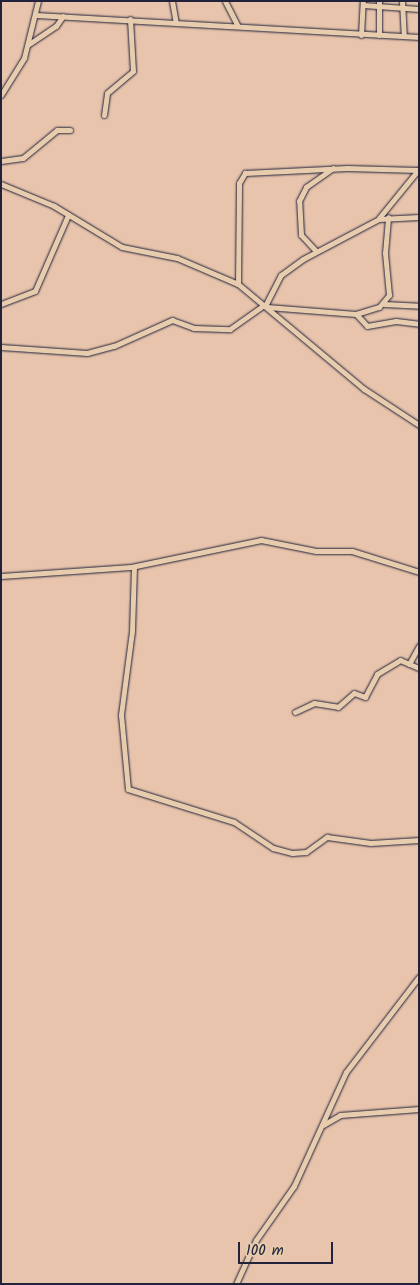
<!DOCTYPE html>
<html>
<head>
<meta charset="utf-8">
<style>
	body { margin:0 }
	#map { position:relative; width:420px; height:1285px; overflow:hidden; background:#e8c4ac; font-family:Kalam,sans-serif }
	div>[style] { position:absolute }
	.roads { filter:drop-shadow(0 0 1px #22223b) drop-shadow(0 0 1px #22223b) }
	.street>* { height:5px; margin:-2.5px; padding:0 2.5px; transform-origin:2.5px; border-radius:2.5px; background:#e7ccae }
	span { translate:-50% -50%; white-space:nowrap; text-align:center; line-height:1.15; -webkit-text-stroke:4px #e7ccae; paint-order:stroke }
	.frame { position:absolute; inset:0; border:2px solid #22223b; pointer-events:none }
	.scale { position:absolute; left:238px; top:1242px; width:95px; height:22px; box-sizing:border-box; border:2px solid #22223b; border-top:0; padding-left:6px; font-size:15px; line-height:18px; white-space:nowrap; color:#22223b; -webkit-text-stroke:4px #e7ccae; paint-order:stroke }
</style>
</head>
<body>
<div id="map">
	<div class="roads">
		<div class="street">
			<div style="left:172px;top:1px;width:22px;rotate:80deg"></div>
			<div style="left:225px;top:1px;width:28px;rotate:63deg"></div>
			<div style="left:379px;top:1px;width:34px;rotate:90deg"></div>
			<div style="left:402px;top:1px;width:35px;rotate:87deg"></div>
			<div style="left:363px;top:5px;width:56px;rotate:4.1deg"></div>
			<div style="left:36px;top:15px;width:384px;rotate:3.3deg"></div>
			<div style="left:361px;top:35px;width:34px;rotate:-87deg"></div>
			<div style="left:29px;top:44px;width:32px;rotate:-34deg"></div>
			<div style="left:56px;top:26px;width:12px;rotate:-55deg"></div>
			<div style="left:1px;top:95px;width:44px;rotate:-58.1deg"></div>
			<div style="left:24px;top:58px;width:59px;rotate:-76.2deg"></div>
			<div style="left:104px;top:115px;width:22px;rotate:-82deg"></div>
			<div style="left:107px;top:93px;width:34px;rotate:-40deg"></div>
			<div style="left:133px;top:71px;width:52px;rotate:-93.3deg"></div>
			<div style="left:1px;top:161px;width:22px;rotate:-8deg"></div>
			<div style="left:23px;top:158px;width:44px;rotate:-39.5deg"></div>
			<div style="left:57px;top:130px;width:13px"></div>
			<div style="left:1px;top:184px;width:57px;rotate:22.5deg"></div>
			<div style="left:54px;top:206px;width:79px;rotate:31.1deg"></div>
			<div style="left:122px;top:247px;width:56px;rotate:11.3deg"></div>
			<div style="left:177px;top:258px;width:66px;rotate:23.1deg"></div>
			<div style="left:238px;top:284px;width:164px;rotate:39.8deg"></div>
			<div style="left:364px;top:389px;width:66px;rotate:33.2deg"></div>
			<div style="left:379px;top:218px;width:63px;rotate:-50.8deg"></div>
			<div style="left:316px;top:251px;width:22px;rotate:-133deg"></div>
			<div style="left:301px;top:235px;width:34px;rotate:-93deg"></div>
			<div style="left:299px;top:201px;width:16px;rotate:-63deg"></div>
			<div style="left:306px;top:187px;width:33px;rotate:-35deg"></div>
			<div style="left:238px;top:284px;width:101px;rotate:-89.4deg"></div>
			<div style="left:239px;top:183px;width:12px;rotate:-59deg"></div>
			<div style="left:245px;top:173px;width:102px;rotate:-2.8deg"></div>
			<div style="left:347px;top:168px;width:71px;rotate:1.6deg"></div>
			<div style="left:1px;top:304px;width:36px;rotate:-21deg"></div>
			<div style="left:35px;top:291px;width:83px;rotate:-66.5deg"></div>
			<div style="left:384px;top:304px;width:35px;rotate:3deg"></div>
			<div style="left:265px;top:306px;width:35px;rotate:-63deg"></div>
			<div style="left:281px;top:275px;width:27px;rotate:-36deg"></div>
			<div style="left:303px;top:259px;width:86px;rotate:-27.8deg"></div>
			<div style="left:379px;top:219px;width:40px;rotate:-2.9deg"></div>
			<div style="left:267px;top:307px;width:89px;rotate:4.5deg"></div>
			<div style="left:356px;top:314px;width:16px;rotate:47deg"></div>
			<div style="left:367px;top:326px;width:29px;rotate:-10deg"></div>
			<div style="left:396px;top:321px;width:23px;rotate:7deg"></div>
			<div style="left:356px;top:314px;width:24px;rotate:-17deg"></div>
			<div style="left:379px;top:307px;width:16px;rotate:-50deg"></div>
			<div style="left:389px;top:295px;width:42px;rotate:-95.4deg"></div>
			<div style="left:385px;top:253px;width:36px;rotate:-85deg"></div>
			<div style="left:1px;top:347px;width:86px;rotate:4deg"></div>
			<div style="left:87px;top:353px;width:28px;rotate:-15deg"></div>
			<div style="left:114px;top:346px;width:64px;rotate:-24.1deg"></div>
			<div style="left:172px;top:320px;width:23px;rotate:20deg"></div>
			<div style="left:194px;top:328px;width:36px;rotate:2deg"></div>
			<div style="left:230px;top:329px;width:42px;rotate:-35.2deg"></div>
			<div style="left:134px;top:567px;width:64px;rotate:91.8deg"></div>
			<div style="left:132px;top:631px;width:85px;rotate:97.5deg"></div>
			<div style="left:121px;top:715px;width:74px;rotate:84.6deg"></div>
			<div style="left:128px;top:789px;width:111px;rotate:17.3deg"></div>
			<div style="left:234px;top:822px;width:47px;rotate:33.7deg"></div>
			<div style="left:273px;top:848px;width:20px;rotate:15deg"></div>
			<div style="left:292px;top:853px;width:14px;rotate:-4deg"></div>
			<div style="left:306px;top:852px;width:26px;rotate:-36deg"></div>
			<div style="left:327px;top:837px;width:44px;rotate:7.8deg"></div>
			<div style="left:371px;top:843px;width:48px;rotate:-3.6deg"></div>
			<div style="left:1px;top:576px;width:130px;rotate:-4deg"></div>
			<div style="left:131px;top:567px;width:133px;rotate:-11.7deg"></div>
			<div style="left:261px;top:540px;width:56px;rotate:11.3deg"></div>
			<div style="left:316px;top:551px;width:36px"></div>
			<div style="left:352px;top:551px;width:70px;rotate:17.4deg"></div>
			<div style="left:409px;top:664px;width:21px;rotate:-61deg"></div>
			<div style="left:295px;top:712px;width:21px;rotate:-25deg"></div>
			<div style="left:314px;top:703px;width:24px;rotate:9deg"></div>
			<div style="left:338px;top:707px;width:21px;rotate:-41deg"></div>
			<div style="left:354px;top:693px;width:12px;rotate:20deg"></div>
			<div style="left:365px;top:697px;width:26px;rotate:-62deg"></div>
			<div style="left:377px;top:674px;width:27px;rotate:-31deg"></div>
			<div style="left:400px;top:660px;width:21px;rotate:23deg"></div>
			<div style="left:323px;top:1125px;width:20px;rotate:-30deg"></div>
			<div style="left:340px;top:1115px;width:79px;rotate:-4.3deg"></div>
			<div style="left:236px;top:1284px;width:48px;rotate:-65.6deg"></div>
			<div style="left:256px;top:1240px;width:66px;rotate:-54.9deg"></div>
			<div style="left:294px;top:1186px;width:125px;rotate:-65.5deg"></div>
			<div style="left:346px;top:1072px;width:120px;rotate:-52.5deg"></div>
		</div>
	</div>
	<div class="frame"></div>
	<div class="scale">100 m</div>
</div>
</body>
</html>
